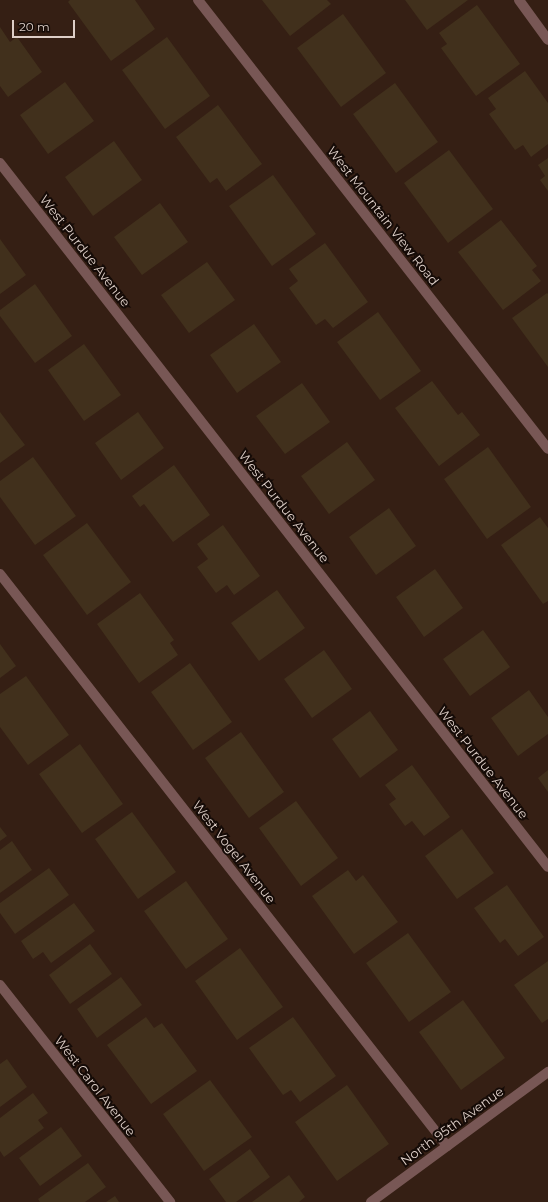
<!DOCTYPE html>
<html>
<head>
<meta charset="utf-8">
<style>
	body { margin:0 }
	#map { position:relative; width:548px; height:1202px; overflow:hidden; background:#351f14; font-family:Montserrat,sans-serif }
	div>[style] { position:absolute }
	.building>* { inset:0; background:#41301c }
	.minor>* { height:10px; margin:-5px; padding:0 5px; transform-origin:5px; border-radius:5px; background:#785755 }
	.tertiary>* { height:10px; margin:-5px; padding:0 5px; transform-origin:5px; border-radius:5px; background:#785755 }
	span { translate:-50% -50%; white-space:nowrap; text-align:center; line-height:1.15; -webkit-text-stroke:4px #150b07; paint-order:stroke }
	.street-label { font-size:13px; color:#ddcec7 }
	.scale { position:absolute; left:12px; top:20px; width:63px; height:18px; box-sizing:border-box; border:2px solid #ddcec7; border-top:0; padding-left:5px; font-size:12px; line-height:14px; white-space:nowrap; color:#ddcec7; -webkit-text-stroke:3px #150b07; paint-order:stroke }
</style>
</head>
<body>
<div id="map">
	<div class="building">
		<div style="clip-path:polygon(70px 0,135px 0,155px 29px,111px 61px,68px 2px)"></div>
		<div style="clip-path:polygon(262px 0,327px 0,331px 4px,290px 36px)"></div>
		<div style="clip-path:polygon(405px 0,468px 0,427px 30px)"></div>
		<div style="clip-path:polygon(477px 5px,520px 64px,476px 96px,441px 48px,447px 44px,439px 33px)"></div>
		<div style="clip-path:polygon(343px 14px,386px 73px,341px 107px,297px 48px)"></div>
		<div style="clip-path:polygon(0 27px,10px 42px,17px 37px,42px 72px,8px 97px,0 86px)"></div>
		<div style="clip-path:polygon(167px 37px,210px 96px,165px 129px,122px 70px)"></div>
		<div style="clip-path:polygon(525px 71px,548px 103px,548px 144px,531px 157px,523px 145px,515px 150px,489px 114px,496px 109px,488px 98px)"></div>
		<div style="clip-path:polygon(65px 82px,94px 121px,48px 154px,20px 115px)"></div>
		<div style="clip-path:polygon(395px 83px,438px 142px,396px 173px,353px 114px)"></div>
		<div style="clip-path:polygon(218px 105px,262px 164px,226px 191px,217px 178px,210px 183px,176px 137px)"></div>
		<div style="clip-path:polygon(114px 141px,142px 180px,93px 216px,65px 177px)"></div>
		<div style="clip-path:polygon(449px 150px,493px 209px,448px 243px,404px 183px)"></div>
		<div style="clip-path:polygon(548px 158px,548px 191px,540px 180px,545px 176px,538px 165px)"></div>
		<div style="clip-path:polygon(273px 175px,316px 234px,272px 266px,229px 206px)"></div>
		<div style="clip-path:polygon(160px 203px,188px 242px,142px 275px,114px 237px)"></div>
		<div style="clip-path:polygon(501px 220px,537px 266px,532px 270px,541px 281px,503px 310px,458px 252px)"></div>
		<div style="clip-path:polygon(0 239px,26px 275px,0 294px)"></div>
		<div style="clip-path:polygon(325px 243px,368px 302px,333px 328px,325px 319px,316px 325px,289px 288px,298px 281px,289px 269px)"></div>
		<div style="clip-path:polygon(207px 262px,235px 300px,189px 333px,161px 295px)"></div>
		<div style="clip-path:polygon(35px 284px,72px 336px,35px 363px,0 316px,0 310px)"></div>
		<div style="clip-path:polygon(547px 293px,548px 294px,548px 367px,512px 318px)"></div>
		<div style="clip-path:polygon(378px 312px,421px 371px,380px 400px,337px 342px)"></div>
		<div style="clip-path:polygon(254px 324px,281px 362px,237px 393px,210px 355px)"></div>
		<div style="clip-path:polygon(84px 344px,121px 395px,84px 421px,48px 370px)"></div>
		<div style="clip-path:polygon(432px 381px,458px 415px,462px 412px,480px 435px,439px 466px,395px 408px)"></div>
		<div style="clip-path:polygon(302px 383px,330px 422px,285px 454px,256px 416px)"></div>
		<div style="clip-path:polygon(0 412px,25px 445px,0 463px)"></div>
		<div style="clip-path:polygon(138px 412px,164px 448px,121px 480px,95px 443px)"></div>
		<div style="clip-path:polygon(347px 442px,375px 480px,329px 514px,301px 476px)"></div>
		<div style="clip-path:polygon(488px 447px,531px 507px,487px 539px,444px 479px)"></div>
		<div style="clip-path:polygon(33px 457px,76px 516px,35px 545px,0 497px,0 481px)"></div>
		<div style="clip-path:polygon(174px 465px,210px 515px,173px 542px,144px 504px,140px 507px,132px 496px)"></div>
		<div style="clip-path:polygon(389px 508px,416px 546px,376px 575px,349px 537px)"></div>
		<div style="clip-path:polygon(540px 517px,548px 528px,548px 601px,543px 604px,501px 545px)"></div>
		<div style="clip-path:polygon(87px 523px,131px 582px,87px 615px,43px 555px)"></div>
		<div style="clip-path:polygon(223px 525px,260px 576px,234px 595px,227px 585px,216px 593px,197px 567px,208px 559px,197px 544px)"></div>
		<div style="clip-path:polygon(435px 569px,463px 608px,424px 637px,396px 597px)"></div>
		<div style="clip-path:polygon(277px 590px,305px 628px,259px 661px,231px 623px)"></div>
		<div style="clip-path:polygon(140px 593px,174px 640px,170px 643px,178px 655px,139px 683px,97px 624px)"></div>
		<div style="clip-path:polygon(483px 630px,510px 667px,470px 696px,443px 659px)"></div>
		<div style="clip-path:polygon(0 644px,16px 666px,0 678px)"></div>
		<div style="clip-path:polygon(324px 650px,352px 689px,312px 718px,284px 679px)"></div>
		<div style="clip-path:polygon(190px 663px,232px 722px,193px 750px,151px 692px)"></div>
		<div style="clip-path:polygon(26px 676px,69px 735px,28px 765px,0 727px,0 694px)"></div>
		<div style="clip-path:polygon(529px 690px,548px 717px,548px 734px,518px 756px,491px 718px)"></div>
		<div style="clip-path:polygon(370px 711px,398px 750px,360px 778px,332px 739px)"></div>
		<div style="clip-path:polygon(241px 732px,284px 792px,249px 818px,205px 758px)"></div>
		<div style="clip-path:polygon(80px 744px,123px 804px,82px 833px,39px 774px)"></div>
		<div style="clip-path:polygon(412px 765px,450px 817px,424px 836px,412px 821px,405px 826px,389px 804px,396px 799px,385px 785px)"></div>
		<div style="clip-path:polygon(548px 770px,548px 792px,538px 778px)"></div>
		<div style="clip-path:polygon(296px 801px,338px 858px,301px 886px,259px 828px)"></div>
		<div style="clip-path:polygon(132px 812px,176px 872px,138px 899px,95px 839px)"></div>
		<div style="clip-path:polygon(0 827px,7px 836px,0 841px)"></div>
		<div style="clip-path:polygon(462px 829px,494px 873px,457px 899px,425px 856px)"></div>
		<div style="clip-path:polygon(12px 841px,32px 870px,0 893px,0 850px)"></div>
		<div style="clip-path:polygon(49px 868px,69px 895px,15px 934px,0 913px,0 903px)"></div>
		<div style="clip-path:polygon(348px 870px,356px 881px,363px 875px,398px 922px,354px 954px,312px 896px)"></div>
		<div style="clip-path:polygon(186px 881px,228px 939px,186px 969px,144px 911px)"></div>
		<div style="clip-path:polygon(507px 885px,544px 937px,518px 956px,505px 939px,500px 943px,474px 908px)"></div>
		<div style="clip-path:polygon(74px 903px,95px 931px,51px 963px,43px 952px,33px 959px,21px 941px)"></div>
		<div style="clip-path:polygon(408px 933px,451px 992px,409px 1022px,366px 963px)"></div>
		<div style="clip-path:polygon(90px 944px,112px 974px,70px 1004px,49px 975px)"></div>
		<div style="clip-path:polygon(240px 948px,283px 1007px,237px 1040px,195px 981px)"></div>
		<div style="clip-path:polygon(548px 961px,548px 1019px,542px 1023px,514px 985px)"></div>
		<div style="clip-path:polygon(121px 977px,142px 1005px,97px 1038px,77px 1009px)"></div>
		<div style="clip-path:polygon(463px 1000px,505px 1058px,461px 1090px,419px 1032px)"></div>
		<div style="clip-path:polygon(146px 1017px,154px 1028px,162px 1023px,197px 1071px,151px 1104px,107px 1045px)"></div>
		<div style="clip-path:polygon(293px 1017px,336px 1076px,300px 1102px,291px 1090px,283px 1095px,249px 1048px)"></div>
		<div style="clip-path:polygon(7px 1059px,27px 1087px,0 1107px,0 1064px)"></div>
		<div style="clip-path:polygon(210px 1080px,252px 1137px,204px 1171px,163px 1114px)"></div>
		<div style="clip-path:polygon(347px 1085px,389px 1144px,337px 1181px,295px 1122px)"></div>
		<div style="clip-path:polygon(33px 1093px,48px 1113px,38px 1120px,44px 1128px,4px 1157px,0 1151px,0 1118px)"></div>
		<div style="clip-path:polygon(61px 1127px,82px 1156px,40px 1186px,19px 1158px)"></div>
		<div style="clip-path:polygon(250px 1149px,270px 1177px,236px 1202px,226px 1202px,209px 1179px)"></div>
		<div style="clip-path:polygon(88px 1163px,106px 1187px,85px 1202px,40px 1202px,38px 1199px)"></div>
		<div style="clip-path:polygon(289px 1175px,305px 1197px,299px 1202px,252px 1202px)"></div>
		<div style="clip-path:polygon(115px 1196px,119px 1202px,106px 1202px)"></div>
	</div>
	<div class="minor">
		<div style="left:198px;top:0;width:569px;rotate:52.06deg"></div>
		<div style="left:519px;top:0;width:49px;rotate:54.1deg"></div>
		<div style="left:0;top:163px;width:892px;rotate:52.1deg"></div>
		<div style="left:0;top:574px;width:726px;rotate:51.99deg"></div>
		<div style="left:0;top:985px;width:276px;rotate:51.9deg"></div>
	</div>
	<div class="tertiary">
		<div style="left:371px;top:1202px;width:220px;rotate:-36.3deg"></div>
	</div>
	<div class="street-label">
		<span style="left:383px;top:216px;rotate:52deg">West Mountain View Road</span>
		<span style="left:85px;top:251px;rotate:52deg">West Purdue Avenue</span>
		<span style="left:284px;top:507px;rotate:52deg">West Purdue Avenue</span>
		<span style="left:483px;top:763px;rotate:52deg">West Purdue Avenue</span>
		<span style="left:234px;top:852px;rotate:52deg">West Vogel Avenue</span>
		<span style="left:95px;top:1086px;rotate:52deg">West Carol Avenue</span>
		<span style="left:452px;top:1126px;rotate:-36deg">North 95th Avenue</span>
	</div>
	<div class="scale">20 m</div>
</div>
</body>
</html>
